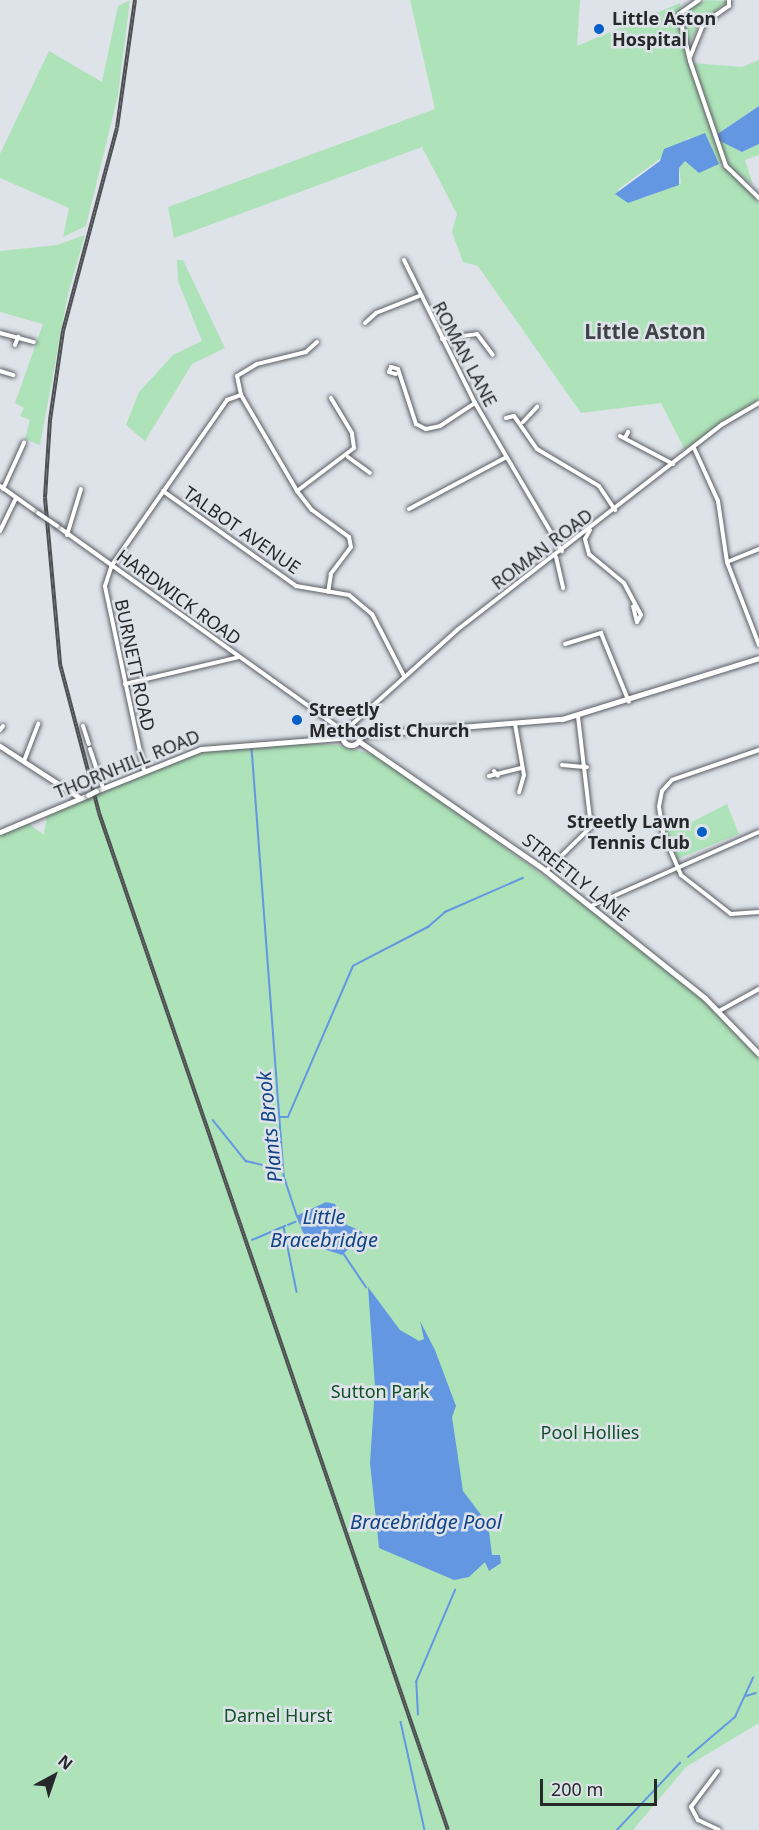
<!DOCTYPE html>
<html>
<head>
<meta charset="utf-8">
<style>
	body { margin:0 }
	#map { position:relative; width:759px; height:1830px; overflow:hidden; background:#dee2e9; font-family:"Noto Sans",sans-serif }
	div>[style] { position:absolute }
	.green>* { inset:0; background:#aee3b9 }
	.water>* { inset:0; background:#6397e2 }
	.stream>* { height:1.5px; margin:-0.75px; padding:0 0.75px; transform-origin:0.75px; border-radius:0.75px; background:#6397e2 }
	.roads { filter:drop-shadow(0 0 2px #595c62) drop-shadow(0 0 2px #595c62) }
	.minor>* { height:4px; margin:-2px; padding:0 2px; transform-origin:2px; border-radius:2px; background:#fff }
	.secondary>* { height:5px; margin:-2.5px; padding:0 2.5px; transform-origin:2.5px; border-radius:2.5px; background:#fff }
	.secondary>.ring { margin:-2.5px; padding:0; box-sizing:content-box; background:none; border:5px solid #fff; border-radius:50% }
	.rail>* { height:4px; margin-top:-2px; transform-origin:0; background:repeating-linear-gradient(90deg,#dee2e9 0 4.5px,#4e5053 0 9px); box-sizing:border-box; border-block:2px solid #4e5053 }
	.bridges { filter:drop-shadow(0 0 2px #595c62) drop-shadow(0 0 2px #595c62) }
	.minor-bridge>* { height:4px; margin:-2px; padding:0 2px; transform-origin:2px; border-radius:2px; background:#fff }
	.secondary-bridge>* { height:5px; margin:-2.5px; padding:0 2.5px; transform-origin:2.5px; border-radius:2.5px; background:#fff }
	.dots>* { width:16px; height:16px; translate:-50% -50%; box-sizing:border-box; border:3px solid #dee2e9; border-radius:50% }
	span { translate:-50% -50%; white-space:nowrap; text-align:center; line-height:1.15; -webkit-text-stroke:5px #dee2e9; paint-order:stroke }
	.poi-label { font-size:18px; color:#26282a; font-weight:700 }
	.left { translate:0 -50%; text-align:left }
	.right { translate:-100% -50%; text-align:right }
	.street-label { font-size:18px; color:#26282a }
	.park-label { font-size:18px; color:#125128 }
	.water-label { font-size:20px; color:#114487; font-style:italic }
	.quarter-label { font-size:21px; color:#404348; font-weight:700 }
	.north { position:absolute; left:24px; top:1746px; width:60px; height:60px; -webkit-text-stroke:4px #dee2e9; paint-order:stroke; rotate:40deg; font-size:16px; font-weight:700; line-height:24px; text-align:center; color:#26282a }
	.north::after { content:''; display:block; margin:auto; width:21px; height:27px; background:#26282a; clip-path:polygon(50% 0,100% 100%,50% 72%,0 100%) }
	.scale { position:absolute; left:540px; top:1779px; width:117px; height:27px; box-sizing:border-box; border:3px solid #26282a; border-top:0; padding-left:8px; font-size:18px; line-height:21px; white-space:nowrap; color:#26282a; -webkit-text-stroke:4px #dee2e9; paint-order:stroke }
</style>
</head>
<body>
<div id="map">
	<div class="green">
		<div style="clip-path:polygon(130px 0,118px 95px,86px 226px,63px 237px,69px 208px,0 178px,0 154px,49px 51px,102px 82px,118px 6px)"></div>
		<div style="clip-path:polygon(evenodd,410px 0,580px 0,577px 46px,680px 3px,684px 44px,723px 162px,719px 164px,745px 184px,759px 204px,759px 399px,685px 450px,661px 403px,581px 413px,478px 266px,463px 262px,452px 232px,457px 214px,422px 147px,174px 238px,168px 207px,435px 109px,410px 0,689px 138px,696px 140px,697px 167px,685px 161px,679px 168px,681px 183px,644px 198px,617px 190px,689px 138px)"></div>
		<div style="clip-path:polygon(706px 0,728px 1px,699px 24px,689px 43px,681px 14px)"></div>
		<div style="clip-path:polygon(759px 60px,759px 106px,716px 135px,692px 63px,742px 67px)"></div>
		<div style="clip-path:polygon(718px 140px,742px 152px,759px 144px,759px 155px,745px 160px,753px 185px,728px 165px)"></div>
		<div style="clip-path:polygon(85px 235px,68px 294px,40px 445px,25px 439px,30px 420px,20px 416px,24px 408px,15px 403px,43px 324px,0 312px,0 251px,57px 245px)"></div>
		<div style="clip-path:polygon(177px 260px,183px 260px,225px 348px,192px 364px,145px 441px,126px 425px,139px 392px,173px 355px,202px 341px,178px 281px)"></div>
		<div style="clip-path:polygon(301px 743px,338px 745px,378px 756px,592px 911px,703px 1000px,759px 1059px,759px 1723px,686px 1767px,633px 1830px,0 1830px,0 834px,28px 823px,44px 835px,47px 815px,185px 758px,224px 747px)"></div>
		<div style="clip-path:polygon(727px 804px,739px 834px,677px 859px,665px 829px,686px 825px)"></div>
	</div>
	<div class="water">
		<div style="clip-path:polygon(759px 106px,759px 144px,742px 152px,718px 140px,716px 135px)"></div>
		<div style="clip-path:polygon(705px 133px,719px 164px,699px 173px,685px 161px,679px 168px,679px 185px,628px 203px,615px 194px,660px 161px,664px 149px)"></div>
		<div style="clip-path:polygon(326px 1202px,335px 1204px,347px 1225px,361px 1231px,373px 1247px,356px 1242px,342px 1255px,308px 1244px,296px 1216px)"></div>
		<div style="clip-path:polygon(368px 1287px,400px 1330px,419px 1341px,424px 1339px,420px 1321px,435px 1350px,456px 1406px,452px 1417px,463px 1491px,488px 1524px,492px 1555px,500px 1555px,501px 1563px,489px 1571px,485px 1562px,469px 1577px,454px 1580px,379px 1548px,370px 1463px,375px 1387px)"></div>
	</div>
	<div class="stream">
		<div style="left:252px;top:748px;width:429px;rotate:85.7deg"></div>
		<div style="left:284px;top:1176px;width:41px;rotate:71.6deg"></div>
		<div style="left:280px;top:1117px;width:8px"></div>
		<div style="left:288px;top:1117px;width:164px;rotate:-66.7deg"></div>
		<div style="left:353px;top:966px;width:85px;rotate:-27.5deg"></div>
		<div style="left:428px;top:927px;width:23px;rotate:-41deg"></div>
		<div style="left:445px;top:912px;width:85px;rotate:-23.6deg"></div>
		<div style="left:213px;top:1120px;width:53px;rotate:51.2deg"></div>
		<div style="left:246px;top:1161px;width:36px;rotate:13deg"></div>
		<div style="left:288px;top:1225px;width:8px;rotate:-23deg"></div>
		<div style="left:284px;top:1227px;width:66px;rotate:78.7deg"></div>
		<div style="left:252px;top:1240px;width:36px;rotate:-23deg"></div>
		<div style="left:344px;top:1254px;width:40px;rotate:56deg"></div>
		<div style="left:746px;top:1696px;width:10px;rotate:-17deg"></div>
		<div style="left:418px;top:1715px;width:33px;rotate:-93deg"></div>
		<div style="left:416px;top:1682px;width:100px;rotate:-67deg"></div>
		<div style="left:401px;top:1722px;width:111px;rotate:77.5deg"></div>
		<div style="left:688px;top:1757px;width:62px;rotate:-40.4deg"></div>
		<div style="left:735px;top:1717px;width:43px;rotate:-65.2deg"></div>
		<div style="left:617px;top:1830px;width:92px;rotate:-46.8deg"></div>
	</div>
	<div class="roads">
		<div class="minor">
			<div style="left:699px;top:0;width:24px;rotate:145deg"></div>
			<div style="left:679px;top:14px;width:48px;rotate:76.8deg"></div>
			<div style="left:690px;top:61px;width:111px;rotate:71.1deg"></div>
			<div style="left:726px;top:166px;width:46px;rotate:44.1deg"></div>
			<div style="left:690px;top:57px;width:35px;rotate:-68deg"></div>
			<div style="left:703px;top:24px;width:32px;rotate:-35deg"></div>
			<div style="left:729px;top:6px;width:6px;rotate:-90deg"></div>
			<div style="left:404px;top:260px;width:160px;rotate:63.6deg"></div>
			<div style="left:475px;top:403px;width:172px;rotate:59.6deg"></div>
			<div style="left:365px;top:323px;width:15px;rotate:-42deg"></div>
			<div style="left:376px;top:313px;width:46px;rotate:-21.6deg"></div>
			<div style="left:0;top:333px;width:35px;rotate:15deg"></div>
			<div style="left:442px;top:339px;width:35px;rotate:-8deg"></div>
			<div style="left:477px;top:334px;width:26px;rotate:53deg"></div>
			<div style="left:317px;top:342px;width:15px;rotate:138deg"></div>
			<div style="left:306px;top:352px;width:50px;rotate:166.2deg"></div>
			<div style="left:257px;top:364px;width:23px;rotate:149deg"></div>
			<div style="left:237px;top:376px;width:19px;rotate:78deg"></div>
			<div style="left:241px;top:395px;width:111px;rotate:59.7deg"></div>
			<div style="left:297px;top:491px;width:24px;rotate:52deg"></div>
			<div style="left:312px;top:510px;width:46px;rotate:36.1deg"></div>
			<div style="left:349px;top:537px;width:10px;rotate:79deg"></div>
			<div style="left:351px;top:547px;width:34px;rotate:127deg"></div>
			<div style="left:331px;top:574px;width:18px;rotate:99deg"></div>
			<div style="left:15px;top:345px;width:9px;rotate:-69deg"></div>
			<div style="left:0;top:371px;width:14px;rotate:17deg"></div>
			<div style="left:396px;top:374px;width:7px;rotate:-164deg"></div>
			<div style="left:389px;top:372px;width:5px;rotate:-68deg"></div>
			<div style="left:391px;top:367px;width:7px;rotate:16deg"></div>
			<div style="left:398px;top:369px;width:58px;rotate:71.9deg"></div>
			<div style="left:416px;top:424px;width:11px;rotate:27deg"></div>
			<div style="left:426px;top:429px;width:14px;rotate:-12deg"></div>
			<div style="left:440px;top:426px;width:42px;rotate:-33.3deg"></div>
			<div style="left:506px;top:418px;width:8px;rotate:-14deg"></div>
			<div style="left:514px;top:416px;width:40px;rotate:55.1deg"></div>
			<div style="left:537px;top:449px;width:72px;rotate:30.8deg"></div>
			<div style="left:599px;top:486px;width:29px;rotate:56deg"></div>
			<div style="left:523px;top:422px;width:21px;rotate:-47deg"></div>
			<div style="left:620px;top:436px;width:60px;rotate:27.8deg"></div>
			<div style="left:625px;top:438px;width:7px;rotate:-63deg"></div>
			<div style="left:694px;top:448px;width:58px;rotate:65.6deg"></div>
			<div style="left:718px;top:501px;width:62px;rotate:81.6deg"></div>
			<div style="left:727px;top:562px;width:89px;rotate:68.9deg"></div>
			<div style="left:348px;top:457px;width:27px;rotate:36deg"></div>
			<div style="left:0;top:486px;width:47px;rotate:35.4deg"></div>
			<div style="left:3px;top:489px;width:51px;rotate:-65.5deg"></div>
			<div style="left:163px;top:491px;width:163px;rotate:35.5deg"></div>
			<div style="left:296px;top:586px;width:54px;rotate:9.6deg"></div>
			<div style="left:349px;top:595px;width:30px;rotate:40deg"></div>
			<div style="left:372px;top:614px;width:70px;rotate:62.7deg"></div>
			<div style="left:297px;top:491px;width:71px;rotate:-37deg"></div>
			<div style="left:354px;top:448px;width:15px;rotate:-98deg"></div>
			<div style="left:352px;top:433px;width:41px;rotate:-121deg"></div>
			<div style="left:409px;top:509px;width:109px;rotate:-28deg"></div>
			<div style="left:57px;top:526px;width:350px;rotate:35.6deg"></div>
			<div style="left:590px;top:530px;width:10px;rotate:119deg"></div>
			<div style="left:585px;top:539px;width:16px;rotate:75deg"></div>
			<div style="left:589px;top:554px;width:45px;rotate:39.6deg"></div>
			<div style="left:624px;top:583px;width:36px;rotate:62deg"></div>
			<div style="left:641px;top:615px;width:8px;rotate:120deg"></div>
			<div style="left:637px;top:622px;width:16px;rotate:-104deg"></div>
			<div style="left:0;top:531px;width:37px;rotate:-64deg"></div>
			<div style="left:67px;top:535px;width:48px;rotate:-73.1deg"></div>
			<div style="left:556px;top:557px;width:32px;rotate:77deg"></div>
			<div style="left:727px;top:562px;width:35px;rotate:-22deg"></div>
			<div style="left:565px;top:644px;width:38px;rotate:-17deg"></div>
			<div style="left:601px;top:633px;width:74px;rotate:67.9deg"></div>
			<div style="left:125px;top:684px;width:117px;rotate:-13.3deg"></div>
			<div style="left:515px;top:724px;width:52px;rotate:80deg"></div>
			<div style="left:524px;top:775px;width:18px;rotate:106deg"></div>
			<div style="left:83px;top:726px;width:19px;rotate:72deg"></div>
			<div style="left:349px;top:727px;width:145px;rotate:-41.9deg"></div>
			<div style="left:457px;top:630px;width:336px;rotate:-37.8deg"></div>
			<div style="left:723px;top:424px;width:42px;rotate:-30.3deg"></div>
			<div style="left:0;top:730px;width:5px;rotate:-53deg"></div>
			<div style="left:90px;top:749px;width:41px;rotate:71.6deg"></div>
			<div style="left:759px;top:750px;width:92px;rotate:161deg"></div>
			<div style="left:672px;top:780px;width:15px;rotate:132deg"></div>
			<div style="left:662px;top:791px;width:16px;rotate:101deg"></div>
			<div style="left:659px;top:807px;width:26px;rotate:81deg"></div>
			<div style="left:663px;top:833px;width:46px;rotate:66.8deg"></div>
			<div style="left:681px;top:875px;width:63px;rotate:38deg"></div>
			<div style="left:731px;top:914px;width:28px;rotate:-4deg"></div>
			<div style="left:24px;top:761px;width:40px;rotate:-69deg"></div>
			<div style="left:562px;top:765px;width:25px;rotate:5deg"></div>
			<div style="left:144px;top:770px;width:188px;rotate:-102deg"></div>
			<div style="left:105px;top:586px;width:22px;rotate:-72deg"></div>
			<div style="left:112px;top:565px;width:201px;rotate:-55.1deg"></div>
			<div style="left:227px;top:400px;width:15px;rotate:-20deg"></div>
			<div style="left:494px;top:771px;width:6px;rotate:51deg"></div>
			<div style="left:489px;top:776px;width:33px;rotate:-14deg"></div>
			<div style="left:546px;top:871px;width:63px;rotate:-44.4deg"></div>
			<div style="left:591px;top:827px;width:112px;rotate:-96.7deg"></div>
			<div style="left:591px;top:906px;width:184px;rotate:-23.8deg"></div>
			<div style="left:719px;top:1011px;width:46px;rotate:-28.8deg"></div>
			<div style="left:718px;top:1771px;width:45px;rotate:126.9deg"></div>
			<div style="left:691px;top:1807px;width:15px;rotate:62deg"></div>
			<div style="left:698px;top:1820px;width:23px;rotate:25deg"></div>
		</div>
		<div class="secondary">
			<div class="ring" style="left:342px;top:727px;width:13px;height:13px"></div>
			<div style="left:361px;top:735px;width:202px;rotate:-4.6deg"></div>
			<div style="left:562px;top:719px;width:206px;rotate:-17.2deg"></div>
			<div style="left:360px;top:742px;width:226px;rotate:34.7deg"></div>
			<div style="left:546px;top:871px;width:203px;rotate:38.6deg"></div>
			<div style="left:705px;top:998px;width:78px;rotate:46deg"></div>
			<div style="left:0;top:746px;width:95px;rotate:33deg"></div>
			<div style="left:96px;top:791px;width:113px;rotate:-21.8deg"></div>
			<div style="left:201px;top:749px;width:139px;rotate:-4.5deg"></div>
			<div style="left:0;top:832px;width:95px;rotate:-22.8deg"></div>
		</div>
	</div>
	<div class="rail">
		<div style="left:135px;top:0;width:129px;rotate:98deg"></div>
		<div style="left:117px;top:128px;width:210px;rotate:104.9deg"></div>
		<div style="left:63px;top:331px;width:90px;rotate:98.3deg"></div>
		<div style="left:50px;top:420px;width:78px;rotate:93.7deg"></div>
		<div style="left:45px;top:498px;width:167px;rotate:84.8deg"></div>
		<div style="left:60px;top:664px;width:154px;rotate:75.3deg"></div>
		<div style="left:99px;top:813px;width:1075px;rotate:71.06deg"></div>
	</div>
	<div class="bridges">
		<div class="minor-bridge">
			<div style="left:38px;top:513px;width:23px;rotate:34deg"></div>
		</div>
		<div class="secondary-bridge">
			<div style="left:88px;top:795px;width:9px;rotate:-27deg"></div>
		</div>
	</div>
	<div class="dots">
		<div style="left:599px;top:29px;background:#035ec7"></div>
		<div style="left:297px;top:720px;background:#035ec7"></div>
		<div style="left:702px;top:832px;background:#035ec7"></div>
	</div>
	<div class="poi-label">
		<span class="left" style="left:612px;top:29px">Little Aston<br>Hospital</span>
		<span class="left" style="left:309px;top:720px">Streetly<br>Methodist Church</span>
		<span class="right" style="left:690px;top:832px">Streetly Lawn<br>Tennis Club</span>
	</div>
	<div class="street-label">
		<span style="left:465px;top:354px;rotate:62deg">ROMAN LANE</span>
		<span style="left:242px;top:530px;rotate:35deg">TALBOT AVENUE</span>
		<span style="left:542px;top:549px;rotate:-37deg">ROMAN ROAD</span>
		<span style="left:179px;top:597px;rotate:36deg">HARDWICK ROAD</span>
		<span style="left:135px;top:665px;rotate:78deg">BURNETT ROAD</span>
		<span style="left:127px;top:764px;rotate:-22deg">THORNHILL ROAD</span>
		<span style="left:576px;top:877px;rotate:38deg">STREETLY LANE</span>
	</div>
	<div class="park-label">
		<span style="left:380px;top:1391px">Sutton Park</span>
		<span style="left:590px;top:1432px">Pool Hollies</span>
		<span style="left:278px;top:1715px">Darnel Hurst</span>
	</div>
	<div class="water-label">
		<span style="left:269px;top:1127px;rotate:-96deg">Plants Brook</span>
		<span style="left:324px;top:1228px">Little<br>Bracebridge</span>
		<span style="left:426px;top:1521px">Bracebridge Pool</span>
	</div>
	<div class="quarter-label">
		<span style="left:645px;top:331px">Little Aston</span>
	</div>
	<div class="north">N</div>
	<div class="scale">200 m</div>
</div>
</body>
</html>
